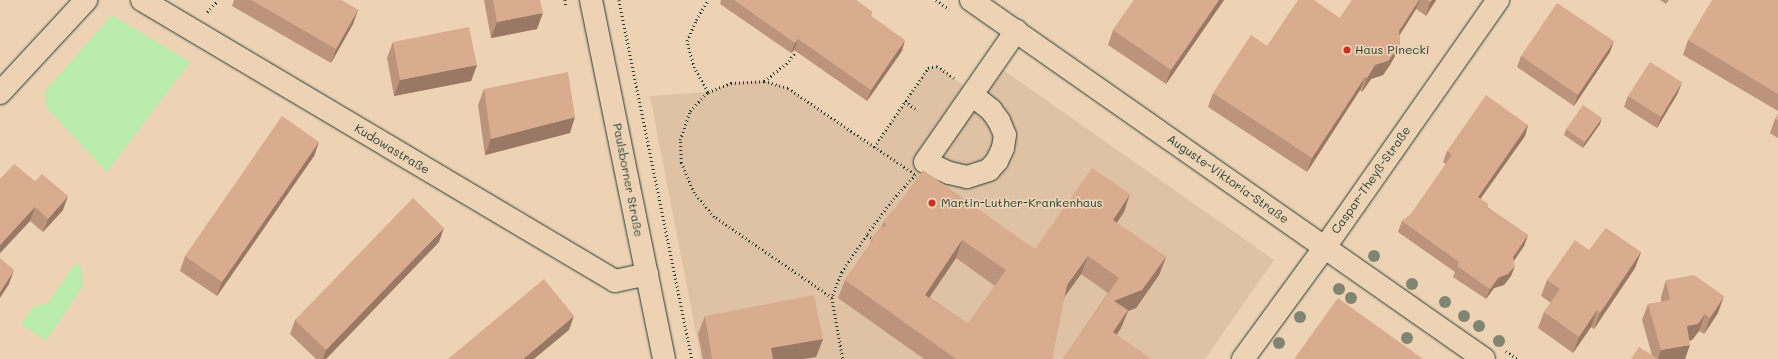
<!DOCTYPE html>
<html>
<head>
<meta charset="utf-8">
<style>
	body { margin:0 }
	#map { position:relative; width:1778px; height:359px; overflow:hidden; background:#edd2b4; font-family:Mali,sans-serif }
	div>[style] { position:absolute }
	.built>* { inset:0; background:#dfc1a4 }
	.green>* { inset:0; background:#b9ebac }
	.path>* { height:2.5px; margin-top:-1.25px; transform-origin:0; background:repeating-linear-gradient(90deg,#1f3d34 0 1px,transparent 0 4px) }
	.roads { filter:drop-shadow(0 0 1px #1f3d34) drop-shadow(0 0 1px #1f3d34) }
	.minor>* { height:22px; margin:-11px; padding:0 11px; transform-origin:11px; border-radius:11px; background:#edd2b4 }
	.trees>* { width:12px; height:12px; margin:-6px; border-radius:50%; background:#808571 }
	.wall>* { inset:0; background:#bb947b }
	.shaded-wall>* { inset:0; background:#997864 }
	.building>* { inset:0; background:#daac8f }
	.dots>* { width:11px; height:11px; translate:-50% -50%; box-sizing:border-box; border:2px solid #edd2b4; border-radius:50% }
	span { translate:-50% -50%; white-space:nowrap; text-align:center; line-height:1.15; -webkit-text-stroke:3.5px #edd2b4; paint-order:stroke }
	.poi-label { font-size:12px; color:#1f3d34 }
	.left { translate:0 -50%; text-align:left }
	.street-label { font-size:12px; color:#1f3d34 }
</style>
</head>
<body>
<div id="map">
	<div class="built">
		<div style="clip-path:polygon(993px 63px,1274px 260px,1205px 359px,701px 359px,650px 96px,708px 92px,731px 83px,764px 81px,788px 88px,874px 147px,928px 68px,937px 66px,964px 86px,972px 95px)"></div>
	</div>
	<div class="green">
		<div style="clip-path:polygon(112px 15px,190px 62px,107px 172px,46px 107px,45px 91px)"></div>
		<div style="clip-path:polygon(76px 263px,81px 267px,83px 286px,46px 341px,21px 324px,34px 306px,47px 304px)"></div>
	</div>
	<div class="path">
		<div style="left:565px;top:0;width:7px;rotate:82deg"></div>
		<div style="left:619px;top:0;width:366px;rotate:78.5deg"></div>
		<div style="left:936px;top:0;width:16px;rotate:35deg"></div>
		<div style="left:207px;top:12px;width:16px;rotate:-47deg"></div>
		<div style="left:764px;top:81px;width:25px;rotate:16deg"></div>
		<div style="left:788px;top:88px;width:155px;rotate:34.2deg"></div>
		<div style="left:916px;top:175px;width:35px;rotate:133deg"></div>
		<div style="left:892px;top:201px;width:42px;rotate:126.3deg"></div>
		<div style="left:867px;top:235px;width:45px;rotate:124deg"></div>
		<div style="left:842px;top:272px;width:28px;rotate:111deg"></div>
		<div style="left:832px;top:298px;width:143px;rotate:-145.5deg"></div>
		<div style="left:714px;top:217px;width:31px;rotate:-130deg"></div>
		<div style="left:694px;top:193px;width:33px;rotate:-113deg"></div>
		<div style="left:681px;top:163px;width:23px;rotate:-92deg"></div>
		<div style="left:680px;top:140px;width:31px;rotate:-71deg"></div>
		<div style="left:690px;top:111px;width:26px;rotate:-47deg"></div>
		<div style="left:708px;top:92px;width:25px;rotate:-21deg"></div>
		<div style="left:731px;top:83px;width:33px;rotate:-3deg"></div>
		<div style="left:764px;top:81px;width:28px;rotate:-38deg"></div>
		<div style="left:786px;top:64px;width:16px;rotate:-52deg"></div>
		<div style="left:708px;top:92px;width:28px;rotate:-120deg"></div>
		<div style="left:694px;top:68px;width:28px;rotate:-105deg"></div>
		<div style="left:687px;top:41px;width:23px;rotate:-67deg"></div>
		<div style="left:696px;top:20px;width:23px;rotate:-59deg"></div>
		<div style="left:905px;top:101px;width:16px;rotate:38deg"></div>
		<div style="left:874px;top:147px;width:96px;rotate:-55.6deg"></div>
		<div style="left:928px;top:68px;width:9px;rotate:-13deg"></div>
		<div style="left:937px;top:66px;width:21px;rotate:35deg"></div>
		<div style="left:867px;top:235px;width:9px;rotate:32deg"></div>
		<div style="left:832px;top:298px;width:62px;rotate:79.8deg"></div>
		<div style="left:1506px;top:351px;width:14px;rotate:34deg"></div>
	</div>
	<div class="roads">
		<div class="minor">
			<div style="left:142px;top:0;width:550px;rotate:30.71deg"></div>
			<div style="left:615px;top:281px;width:33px;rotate:-12deg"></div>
			<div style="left:591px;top:0;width:366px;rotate:78.5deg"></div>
			<div style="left:971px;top:0;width:626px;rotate:34.98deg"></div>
			<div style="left:0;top:93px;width:127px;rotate:-47.2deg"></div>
			<div style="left:972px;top:95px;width:24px;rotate:38deg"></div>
			<div style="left:991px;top:110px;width:14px;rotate:54deg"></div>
			<div style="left:999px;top:121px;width:15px;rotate:67deg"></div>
			<div style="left:1005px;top:135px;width:13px;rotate:99deg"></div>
			<div style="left:1003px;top:148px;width:14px;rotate:115deg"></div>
			<div style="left:997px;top:161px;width:12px;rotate:132deg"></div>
			<div style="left:989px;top:170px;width:23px;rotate:162deg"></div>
			<div style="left:967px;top:177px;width:18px;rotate:-167deg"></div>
			<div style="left:949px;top:173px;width:26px;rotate:-155deg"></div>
			<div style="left:925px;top:162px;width:160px;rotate:-55.2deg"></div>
			<div style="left:1243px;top:359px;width:139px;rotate:-53.8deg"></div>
			<div style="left:1325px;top:247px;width:302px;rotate:-55deg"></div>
		</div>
	</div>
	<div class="trees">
		<div style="left:1374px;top:256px"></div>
		<div style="left:1412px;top:284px"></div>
		<div style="left:1339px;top:289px"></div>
		<div style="left:1351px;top:298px"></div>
		<div style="left:1445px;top:302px"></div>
		<div style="left:1464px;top:316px"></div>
		<div style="left:1300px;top:317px"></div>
		<div style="left:1479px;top:326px"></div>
		<div style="left:1407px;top:338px"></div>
		<div style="left:1499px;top:341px"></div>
		<div style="left:1279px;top:343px"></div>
	</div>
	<div class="wall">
		<div style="clip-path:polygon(234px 0,341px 0,358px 10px,353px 24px,331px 63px,232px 6px)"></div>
		<div style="clip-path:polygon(484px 0,540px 0,537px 29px,491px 38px)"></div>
		<div style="clip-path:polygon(721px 0,856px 0,872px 12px,871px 16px,902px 51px,867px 101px,794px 50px,791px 53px,720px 4px)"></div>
		<div style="clip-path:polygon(1134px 0,1224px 0,1166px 84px,1108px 45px,1113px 30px)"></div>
		<div style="clip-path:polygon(1352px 0,1436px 0,1426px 16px,1416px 9px,1399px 36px,1400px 42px,1395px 56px,1390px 65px,1383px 75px,1371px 79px,1362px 92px,1360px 90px,1307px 172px,1208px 107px,1213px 93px,1267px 46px,1340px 18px)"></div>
		<div style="clip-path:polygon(1660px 0,1669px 0,1666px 4px)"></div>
		<div style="clip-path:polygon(1778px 0,1778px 111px,1683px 55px,1688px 40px)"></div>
		<div style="clip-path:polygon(393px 42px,477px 65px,471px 81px,394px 96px,387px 58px)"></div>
		<div style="clip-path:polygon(1610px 52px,1574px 106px,1517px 67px,1521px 56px)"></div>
		<div style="clip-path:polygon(484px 89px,570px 133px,485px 155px,478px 105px)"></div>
		<div style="clip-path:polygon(1678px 93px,1657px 128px,1624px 107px,1628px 96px)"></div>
		<div style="clip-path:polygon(1778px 114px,1778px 138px,1770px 133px,1775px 119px)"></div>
		<div style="clip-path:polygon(1600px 124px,1583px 148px,1564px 135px,1566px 129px)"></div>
		<div style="clip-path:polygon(1528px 125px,1525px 136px,1480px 199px,1488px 204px,1487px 207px,1528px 235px,1524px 246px,1514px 261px,1511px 276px,1504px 285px,1494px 288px,1486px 299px,1453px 277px,1455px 272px,1398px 232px,1402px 221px,1411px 214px,1446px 164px,1443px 162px,1447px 151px)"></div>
		<div style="clip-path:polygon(319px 142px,314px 156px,217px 296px,180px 271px,185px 256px)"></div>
		<div style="clip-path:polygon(0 179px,63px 210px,43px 232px,30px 221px,0 253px)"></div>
		<div style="clip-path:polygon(evenodd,1124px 212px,1117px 223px,1166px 257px,1159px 275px,1136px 308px,1128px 311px,1121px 328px,1117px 335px,1063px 359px,1108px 293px,1081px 274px,1064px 298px,1052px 359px,924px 359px,838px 298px,845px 280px,870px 244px,872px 238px,882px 226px,884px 221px,1035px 249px,1124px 212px,956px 258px,995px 286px,968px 324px,929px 297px,956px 258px)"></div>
		<div style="clip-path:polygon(439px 242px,326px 359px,316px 359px,290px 334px,295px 320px)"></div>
		<div style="clip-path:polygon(1589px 250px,1641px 252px,1635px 268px,1594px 329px,1591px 327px,1573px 353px,1538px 328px,1544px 312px,1551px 303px,1541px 296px,1547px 280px)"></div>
		<div style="clip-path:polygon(1666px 280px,1718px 313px,1704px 334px,1699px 331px,1692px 340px,1689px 341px,1685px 359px,1631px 359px,1652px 355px,1642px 320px,1648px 304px,1661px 302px,1661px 297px)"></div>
		<div style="clip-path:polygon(705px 316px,823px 339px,816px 357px,803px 359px,703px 359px,698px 334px)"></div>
	</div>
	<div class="shaded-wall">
		<div style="clip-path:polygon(1219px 0,1224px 0,1166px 84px,1171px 70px)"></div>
		<div style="clip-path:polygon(1419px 0,1420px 0,1416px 9px,1394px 44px,1399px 31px)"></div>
		<div style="clip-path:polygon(1432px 0,1436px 0,1426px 16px,1430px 2px)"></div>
		<div style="clip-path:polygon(358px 10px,353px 24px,331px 63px,336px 49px)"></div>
		<div style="clip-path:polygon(543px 13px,537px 29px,491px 38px,497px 22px)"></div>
		<div style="clip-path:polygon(798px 39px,794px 50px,791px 53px,795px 43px)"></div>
		<div style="clip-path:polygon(905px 40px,902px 51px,867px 101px,871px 90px)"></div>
		<div style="clip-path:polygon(1614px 41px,1610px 52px,1574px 106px,1578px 95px)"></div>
		<div style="clip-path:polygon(1400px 42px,1395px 56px,1390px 65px,1383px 75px,1371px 79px,1362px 92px,1367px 78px,1375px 65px)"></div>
		<div style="clip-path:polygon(477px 65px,471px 81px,394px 96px,400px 80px)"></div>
		<div style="clip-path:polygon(1365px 77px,1360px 90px,1307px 172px,1312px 158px)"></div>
		<div style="clip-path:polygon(1682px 82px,1678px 93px,1657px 128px,1661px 117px)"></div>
		<div style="clip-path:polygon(575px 117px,570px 133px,485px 155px,491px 139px)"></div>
		<div style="clip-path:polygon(1602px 118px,1600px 124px,1583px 148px,1585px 142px)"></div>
		<div style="clip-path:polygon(1528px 125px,1525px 136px,1474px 208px,1478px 197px)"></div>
		<div style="clip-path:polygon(319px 142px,314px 156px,217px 296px,222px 282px)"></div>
		<div style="clip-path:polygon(1130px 194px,1124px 212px,1106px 238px,1113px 220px)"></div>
		<div style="clip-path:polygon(68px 196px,63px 210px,43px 232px,48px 219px)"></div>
		<div style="clip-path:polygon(35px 207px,30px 221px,0 253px,0 245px)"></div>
		<div style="clip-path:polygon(444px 228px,439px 242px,326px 359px,323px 359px,326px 350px)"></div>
		<div style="clip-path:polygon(1528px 235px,1524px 246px,1509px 268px,1513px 257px)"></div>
		<div style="clip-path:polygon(962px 240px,956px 258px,919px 313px,925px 295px)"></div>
		<div style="clip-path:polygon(1641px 252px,1635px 268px,1594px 329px,1600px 313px)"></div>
		<div style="clip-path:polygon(1088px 256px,1081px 274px,1060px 303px,1067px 285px)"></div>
		<div style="clip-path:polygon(1166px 257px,1159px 275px,1136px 308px,1128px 311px,1121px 328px,1106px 350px,1114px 301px)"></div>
		<div style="clip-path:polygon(1515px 266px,1511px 276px,1504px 285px,1494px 288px,1486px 299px,1490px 289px,1498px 278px)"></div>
		<div style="clip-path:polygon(14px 270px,9px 284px,0 298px,0 292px)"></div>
		<div style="clip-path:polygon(1724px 296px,1718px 313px,1704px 334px,1710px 318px)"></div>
		<div style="clip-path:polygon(1597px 310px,1591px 327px,1573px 353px,1579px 337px)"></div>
		<div style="clip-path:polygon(1705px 314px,1699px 331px,1692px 340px,1681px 342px,1687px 326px)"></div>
		<div style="clip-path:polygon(574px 316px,569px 330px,534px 359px,523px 359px)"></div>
		<div style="clip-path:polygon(823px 339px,816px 357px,803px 359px,767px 359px,771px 348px)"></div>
		<div style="clip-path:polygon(1690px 345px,1685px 359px,1658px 359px,1661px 350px)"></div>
	</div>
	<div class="building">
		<div style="clip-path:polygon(251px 0,341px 0,358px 10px,336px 49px)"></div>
		<div style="clip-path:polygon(493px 0,540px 0,543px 13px,497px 22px)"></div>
		<div style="clip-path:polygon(734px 0,856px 0,872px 12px,870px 15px,905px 40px,871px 90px,798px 39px,795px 43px)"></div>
		<div style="clip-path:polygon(1134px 0,1219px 0,1171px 70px,1113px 30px)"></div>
		<div style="clip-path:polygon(1298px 0,1314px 0,1340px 18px,1352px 0,1419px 0,1399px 31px,1400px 42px,1395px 52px,1388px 61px,1375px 65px,1367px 78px,1365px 77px,1312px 158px,1213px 93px,1251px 35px,1267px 46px)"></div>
		<div style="clip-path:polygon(1427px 0,1432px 0,1430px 2px)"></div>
		<div style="clip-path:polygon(1712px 0,1778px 0,1778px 94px,1688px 40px)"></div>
		<div style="clip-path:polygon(1557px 3px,1614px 41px,1578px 95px,1521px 56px)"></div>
		<div style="clip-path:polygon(469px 27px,477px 65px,400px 80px,393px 42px)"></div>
		<div style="clip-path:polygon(1650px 62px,1682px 82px,1661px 117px,1628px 96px)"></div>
		<div style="clip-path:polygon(568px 72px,575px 117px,491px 139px,484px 89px)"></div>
		<div style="clip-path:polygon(1486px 95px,1528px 125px,1478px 197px,1488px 204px,1486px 207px,1528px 235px,1513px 257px,1515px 266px,1508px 274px,1498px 278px,1490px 289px,1457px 266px,1459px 262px,1402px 221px,1411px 214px,1452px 155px,1447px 151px)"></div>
		<div style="clip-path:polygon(1583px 105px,1602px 118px,1585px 142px,1566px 129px)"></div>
		<div style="clip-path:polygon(1778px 114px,1778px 120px,1775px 119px)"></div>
		<div style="clip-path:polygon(282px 116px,319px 142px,222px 282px,185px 256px)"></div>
		<div style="clip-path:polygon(14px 164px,35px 181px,42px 174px,68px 196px,48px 219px,35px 207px,0 245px,0 179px)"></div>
		<div style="clip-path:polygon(evenodd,1092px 168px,1130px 194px,1113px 220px,1166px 257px,1142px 290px,1114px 301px,1128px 310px,1113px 332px,1151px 359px,1063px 359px,1119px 278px,1088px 256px,1067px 285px,1052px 359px,956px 359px,845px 280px,873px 240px,872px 238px,881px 227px,886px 226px,884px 221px,893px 210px,894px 210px,923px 170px,1035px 249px,1092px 168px,962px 240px,1006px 270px,968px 324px,925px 295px,962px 240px)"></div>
		<div style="clip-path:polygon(413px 198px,444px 228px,326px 350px,295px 320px)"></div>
		<div style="clip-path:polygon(1606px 228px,1641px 252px,1600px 313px,1597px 310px,1579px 337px,1544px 312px,1560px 289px,1547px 280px,1575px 240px,1589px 250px)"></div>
		<div style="clip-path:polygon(0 258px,14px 270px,0 292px)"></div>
		<div style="clip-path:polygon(1694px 275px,1724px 296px,1710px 318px,1705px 314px,1698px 324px,1687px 326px,1690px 345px,1661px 350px,1648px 304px,1670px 300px,1666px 280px)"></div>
		<div style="clip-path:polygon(544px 279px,574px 316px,523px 359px,448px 359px)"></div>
		<div style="clip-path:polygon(814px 295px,823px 339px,771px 348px,773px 359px,712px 359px,705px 316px)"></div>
		<div style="clip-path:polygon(1338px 298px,1423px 359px,1294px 359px)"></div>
		<div style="clip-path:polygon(1639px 347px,1658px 359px,1631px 359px)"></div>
	</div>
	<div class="dots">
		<div style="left:1347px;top:50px;background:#c8321e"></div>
		<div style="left:932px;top:203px;background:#c8321e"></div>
	</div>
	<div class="poi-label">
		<span class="left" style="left:1355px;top:50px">Haus Pinecki</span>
		<span class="left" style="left:941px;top:203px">Martin-Luther-Krankenhaus</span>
	</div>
	<div class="street-label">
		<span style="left:392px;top:149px;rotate:31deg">Kudowastraße</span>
		<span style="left:1228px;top:179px;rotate:35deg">Auguste-Viktoria-Straße</span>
		<span style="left:628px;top:180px;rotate:79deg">Paulsborner Straße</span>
		<span style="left:1371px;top:180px;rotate:-55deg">Caspar-Theyß-Straße</span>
	</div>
</div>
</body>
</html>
